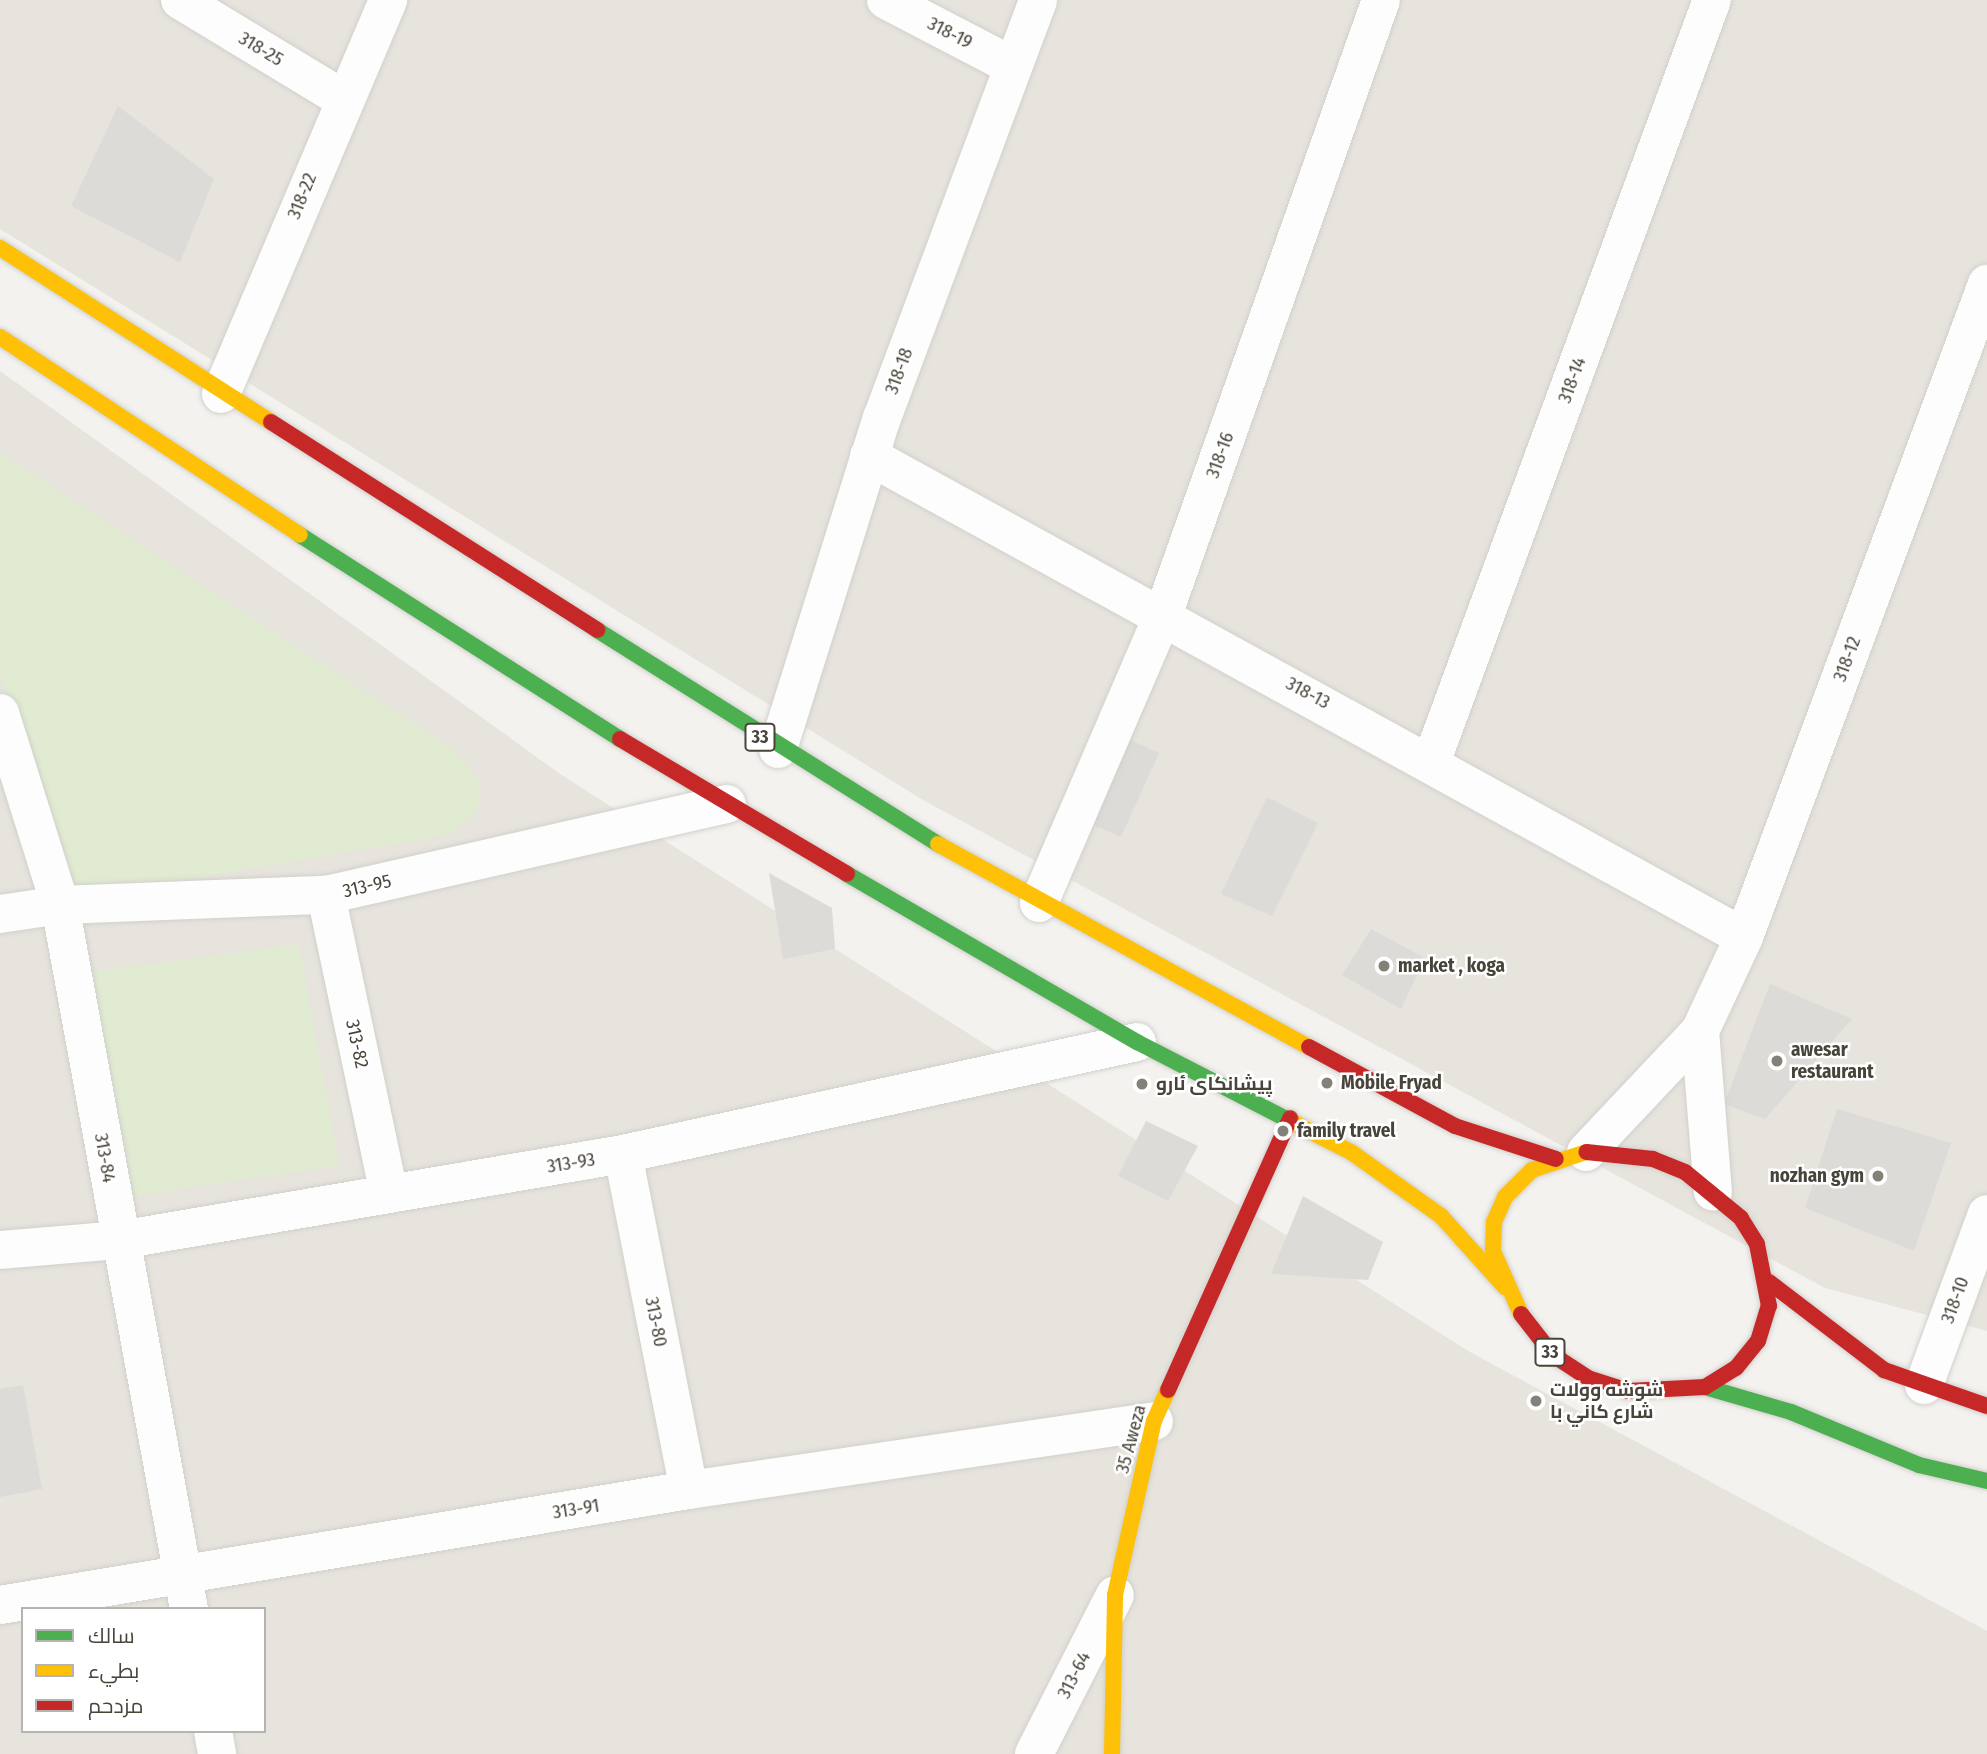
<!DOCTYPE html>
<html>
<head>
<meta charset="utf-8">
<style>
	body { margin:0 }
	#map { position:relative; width:1987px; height:1754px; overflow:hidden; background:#f3f2ef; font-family:"Fira Sans Condensed",Cairo,sans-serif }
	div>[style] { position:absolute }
	.residential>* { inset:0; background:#e7e4dd }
	.green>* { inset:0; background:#e0ebd1 }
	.building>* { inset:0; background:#dddbd7 }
	.roads { filter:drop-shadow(0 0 2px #d1d0cc) drop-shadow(0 0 2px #d1d0cc) }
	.street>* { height:38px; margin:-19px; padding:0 19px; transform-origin:19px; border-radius:19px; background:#fdfdfd }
	.fast>* { height:16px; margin:-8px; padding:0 8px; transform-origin:8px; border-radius:8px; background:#4caf50 }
	.slow>* { height:16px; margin:-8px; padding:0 8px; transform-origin:8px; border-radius:8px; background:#ffc107 }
	.jam>* { height:16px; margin:-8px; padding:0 8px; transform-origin:8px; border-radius:8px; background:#c62828 }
	.dots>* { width:19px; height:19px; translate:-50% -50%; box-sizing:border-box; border:4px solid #fff; border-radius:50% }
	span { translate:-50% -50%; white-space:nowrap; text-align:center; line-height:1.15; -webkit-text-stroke:5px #fff; paint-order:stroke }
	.shield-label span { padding:2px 5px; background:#fff; border:2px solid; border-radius:5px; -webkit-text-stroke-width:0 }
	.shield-label { font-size:18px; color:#49443a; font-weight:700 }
	.street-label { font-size:19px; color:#49443a }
	.poi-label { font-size:19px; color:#49443a; font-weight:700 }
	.left { translate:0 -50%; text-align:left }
	.right { translate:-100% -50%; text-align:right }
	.legend { position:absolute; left:21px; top:1607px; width:245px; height:126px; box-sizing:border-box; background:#fff; border:2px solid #b6b4b0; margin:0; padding:9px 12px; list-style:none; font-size:21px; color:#49443a }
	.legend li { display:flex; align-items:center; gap:14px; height:35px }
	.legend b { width:35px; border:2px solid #b6b4b0 }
</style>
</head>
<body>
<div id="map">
	<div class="residential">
		<div style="clip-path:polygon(0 0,1987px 0,1987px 1331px,1825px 1288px,923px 800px,0 229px)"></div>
		<div style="clip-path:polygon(evenodd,0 371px,563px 776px,1470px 1352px,1987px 1631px,1987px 1754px,0 1754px,0 371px,23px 1609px,264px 1609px,264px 1731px,23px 1731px,23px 1609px)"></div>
	</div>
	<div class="green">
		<div style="clip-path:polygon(0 453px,456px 751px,480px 782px,478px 811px,447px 835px,69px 899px,0 676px)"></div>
		<div style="clip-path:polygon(299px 944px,339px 1166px,131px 1196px,75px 974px)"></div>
	</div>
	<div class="building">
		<div style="clip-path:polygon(118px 106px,214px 179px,180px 262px,71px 206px)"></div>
		<div style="clip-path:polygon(1120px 735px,1159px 753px,1121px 837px,1082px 820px)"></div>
		<div style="clip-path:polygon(1267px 797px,1318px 823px,1272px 916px,1221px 894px)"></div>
		<div style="clip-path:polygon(769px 873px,832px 908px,835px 949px,783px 959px)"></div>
		<div style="clip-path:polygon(1371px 929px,1425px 958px,1401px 1009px,1342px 975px)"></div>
		<div style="clip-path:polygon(1770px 984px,1852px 1019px,1765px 1119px,1724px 1104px)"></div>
		<div style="clip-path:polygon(1837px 1109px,1951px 1143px,1914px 1251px,1805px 1208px)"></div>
		<div style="clip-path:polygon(1146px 1121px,1198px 1146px,1168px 1201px,1118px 1176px)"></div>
		<div style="clip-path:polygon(1303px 1196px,1383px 1242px,1368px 1280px,1271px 1274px)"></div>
		<div style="clip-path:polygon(23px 1385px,42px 1489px,0 1497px,0 1389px)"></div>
	</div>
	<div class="roads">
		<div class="street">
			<div style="left:180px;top:0;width:189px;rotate:31.2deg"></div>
			<div style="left:886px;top:0;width:143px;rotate:27.5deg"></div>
			<div style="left:221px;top:394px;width:428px;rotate:-67deg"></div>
			<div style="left:869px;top:456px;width:998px;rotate:28.8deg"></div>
			<div style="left:0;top:713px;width:201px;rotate:72.6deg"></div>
			<div style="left:60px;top:905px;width:716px;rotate:79.62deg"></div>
			<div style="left:778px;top:749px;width:347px;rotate:-72.6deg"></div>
			<div style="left:882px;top:418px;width:446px;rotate:-69.5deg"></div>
			<div style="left:1432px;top:760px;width:810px;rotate:-69.78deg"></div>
			<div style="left:326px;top:895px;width:305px;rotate:78.1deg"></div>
			<div style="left:1039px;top:903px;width:314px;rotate:-66.7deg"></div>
			<div style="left:1163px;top:615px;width:652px;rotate:-70.48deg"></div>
			<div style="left:0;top:914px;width:61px;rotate:-8.5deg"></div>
			<div style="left:60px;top:905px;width:266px;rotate:-2.2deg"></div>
			<div style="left:326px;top:895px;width:411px;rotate:-12.8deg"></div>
			<div style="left:1700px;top:1031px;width:161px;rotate:85.4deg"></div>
			<div style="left:1586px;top:1152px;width:166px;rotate:-46.7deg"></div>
			<div style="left:1700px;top:1031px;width:104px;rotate:-64.9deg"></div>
			<div style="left:1744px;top:937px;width:697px;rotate:-69.59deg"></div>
			<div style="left:623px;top:1154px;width:342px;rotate:78.9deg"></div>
			<div style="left:0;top:1250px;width:120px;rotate:-4.8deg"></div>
			<div style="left:120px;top:1240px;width:510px;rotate:-9.7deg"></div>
			<div style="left:623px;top:1154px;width:526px;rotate:-12.29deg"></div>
			<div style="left:1924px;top:1385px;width:182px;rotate:-69.8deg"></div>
			<div style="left:0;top:1605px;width:699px;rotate:-9.48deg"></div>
			<div style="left:689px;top:1490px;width:470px;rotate:-8.4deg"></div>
			<div style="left:213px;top:1731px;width:23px;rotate:80deg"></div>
			<div style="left:1034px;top:1754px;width:178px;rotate:-63deg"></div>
		</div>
		<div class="fast">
			<div style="left:300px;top:535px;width:379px;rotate:32.5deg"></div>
			<div style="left:597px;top:630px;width:403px;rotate:32.1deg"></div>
			<div style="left:847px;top:874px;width:335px;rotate:30.1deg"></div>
			<div style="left:1137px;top:1042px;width:177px;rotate:27.3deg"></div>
			<div style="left:1705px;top:1387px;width:90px;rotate:16.2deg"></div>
			<div style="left:1791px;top:1412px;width:139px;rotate:22.5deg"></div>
			<div style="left:1919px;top:1465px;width:70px;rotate:13.2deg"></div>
		</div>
		<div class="slow">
			<div style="left:0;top:248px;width:322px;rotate:32.7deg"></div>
			<div style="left:0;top:337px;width:359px;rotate:33.4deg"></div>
			<div style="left:938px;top:844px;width:423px;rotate:28.7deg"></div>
			<div style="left:1294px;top:1123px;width:64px;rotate:27deg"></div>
			<div style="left:1351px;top:1152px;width:110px;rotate:35.4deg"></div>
			<div style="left:1441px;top:1216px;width:96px;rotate:48deg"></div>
			<div style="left:1521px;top:1314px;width:69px;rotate:-114deg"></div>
			<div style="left:1493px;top:1251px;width:29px;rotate:-88deg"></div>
			<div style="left:1494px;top:1222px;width:27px;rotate:-66deg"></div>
			<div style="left:1505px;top:1197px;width:38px;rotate:-45deg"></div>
			<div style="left:1532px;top:1170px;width:57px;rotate:-18.4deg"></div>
			<div style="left:1112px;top:1754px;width:159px;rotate:-88.9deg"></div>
			<div style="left:1115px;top:1595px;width:178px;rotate:-77.4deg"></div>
			<div style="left:1154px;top:1421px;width:34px;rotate:-66deg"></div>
		</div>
		<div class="jam">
			<div style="left:271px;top:422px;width:387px;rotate:32.5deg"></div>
			<div style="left:620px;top:739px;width:264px;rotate:30.7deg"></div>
			<div style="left:1309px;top:1047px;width:166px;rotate:28.4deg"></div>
			<div style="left:1455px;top:1126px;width:106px;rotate:18.1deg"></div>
			<div style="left:1769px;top:1282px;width:145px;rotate:37.4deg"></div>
			<div style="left:1884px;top:1370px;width:109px;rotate:19.3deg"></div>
			<div style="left:1521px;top:1314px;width:52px;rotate:52deg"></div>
			<div style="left:1553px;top:1355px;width:42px;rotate:33.3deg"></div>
			<div style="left:1588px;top:1378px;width:42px;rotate:18deg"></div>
			<div style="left:1628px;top:1391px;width:77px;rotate:-3deg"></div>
			<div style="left:1705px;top:1387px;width:36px;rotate:-32deg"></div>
			<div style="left:1736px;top:1368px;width:35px;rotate:-51deg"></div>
			<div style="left:1758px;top:1341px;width:37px;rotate:-73deg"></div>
			<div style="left:1769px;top:1306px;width:63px;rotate:-101deg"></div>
			<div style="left:1757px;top:1244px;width:31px;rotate:-122deg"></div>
			<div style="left:1741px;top:1218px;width:72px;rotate:-140.6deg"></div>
			<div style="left:1685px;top:1172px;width:35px;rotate:-158deg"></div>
			<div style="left:1653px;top:1159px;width:67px;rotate:-174deg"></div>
			<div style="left:1168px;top:1390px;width:298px;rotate:-65.8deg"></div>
		</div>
	</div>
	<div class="dots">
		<div style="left:1384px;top:966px;background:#848179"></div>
		<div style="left:1777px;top:1061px;background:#848179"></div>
		<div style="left:1327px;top:1083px;background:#848179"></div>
		<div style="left:1142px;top:1084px;background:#848179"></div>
		<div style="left:1283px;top:1131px;background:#848179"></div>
		<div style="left:1878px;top:1176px;background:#848179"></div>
		<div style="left:1536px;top:1401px;background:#848179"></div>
	</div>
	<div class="shield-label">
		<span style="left:760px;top:737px">33</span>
		<span style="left:1550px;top:1352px">33</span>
	</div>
	<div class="street-label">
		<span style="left:950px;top:33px;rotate:27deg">318-19</span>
		<span style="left:261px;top:49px;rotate:31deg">318-25</span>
		<span style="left:302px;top:196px;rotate:-68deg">318-22</span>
		<span style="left:899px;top:371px;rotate:-70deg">318-18</span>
		<span style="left:1572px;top:380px;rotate:-70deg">318-14</span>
		<span style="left:1220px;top:455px;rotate:-70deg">318-16</span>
		<span style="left:1847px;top:659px;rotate:-70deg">318-12</span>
		<span style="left:1308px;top:693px;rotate:28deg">318-13</span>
		<span style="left:367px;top:886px;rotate:-13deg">313-95</span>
		<span style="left:357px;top:1044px;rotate:78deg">313-82</span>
		<span style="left:105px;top:1158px;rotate:80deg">313-84</span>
		<span style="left:571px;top:1163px;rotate:-9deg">313-93</span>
		<span style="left:1955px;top:1300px;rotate:-70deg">318-10</span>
		<span style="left:656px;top:1322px;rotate:79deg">313-80</span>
		<span style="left:1131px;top:1439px;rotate:-75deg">35 Aweza</span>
		<span style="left:576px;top:1509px;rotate:-9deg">313-91</span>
		<span style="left:1074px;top:1675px;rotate:-63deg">313-64</span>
	</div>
	<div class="poi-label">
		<span class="left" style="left:1398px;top:966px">market , koga</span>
		<span class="left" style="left:1791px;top:1061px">awesar<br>restaurant</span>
		<span class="left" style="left:1341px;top:1083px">Mobile Fryad</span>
		<span class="left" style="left:1156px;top:1084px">پیشانکای ئارو</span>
		<span class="left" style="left:1297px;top:1131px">family travel</span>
		<span class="right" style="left:1864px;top:1176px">nozhan gym</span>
		<span class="left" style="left:1550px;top:1401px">شوشه وولات<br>شارع كاني با</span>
	</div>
	<ul class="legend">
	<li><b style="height:9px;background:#4caf50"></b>سالك</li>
	<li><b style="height:9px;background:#ffc107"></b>بطيء</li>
	<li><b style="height:9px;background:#c62828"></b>مزدحم</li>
	</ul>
</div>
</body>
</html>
